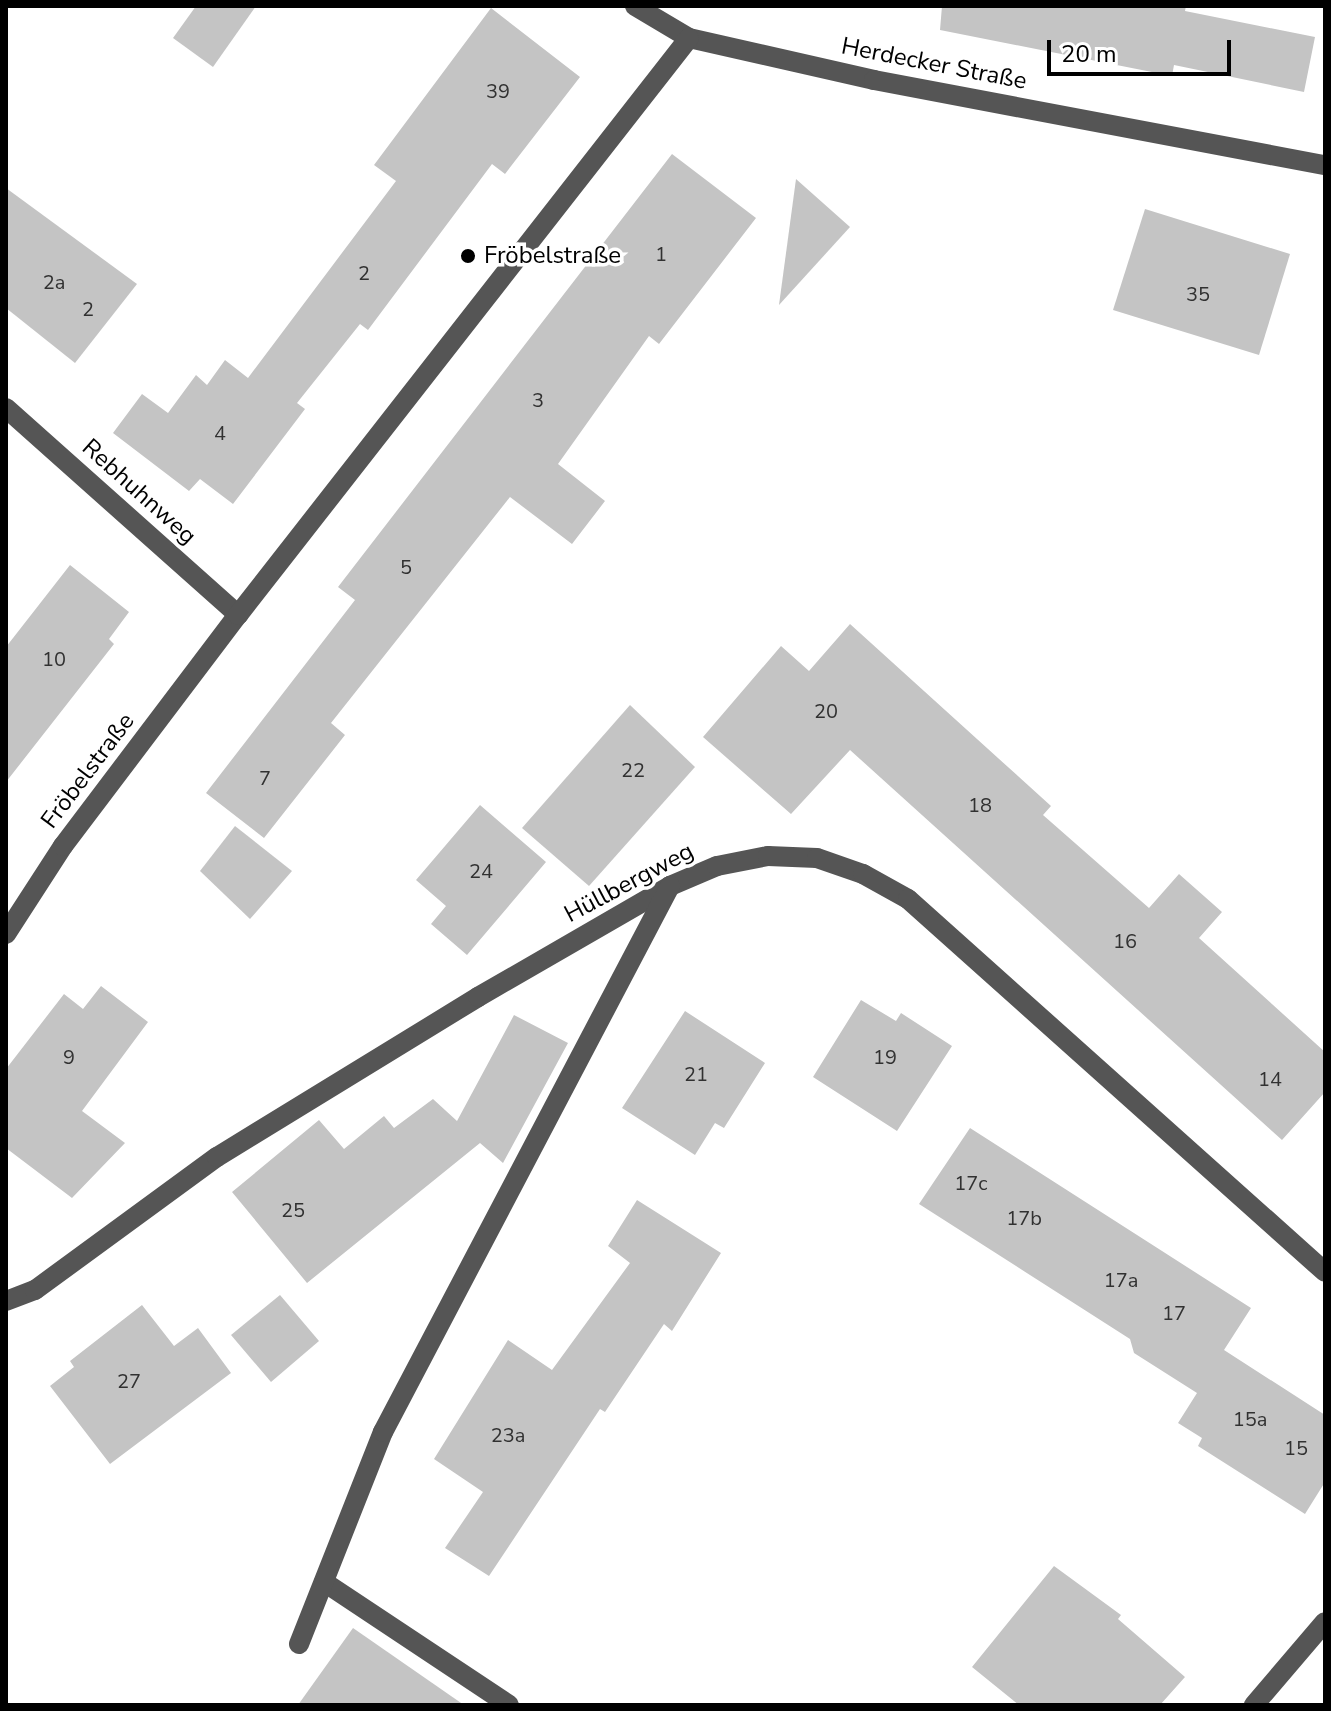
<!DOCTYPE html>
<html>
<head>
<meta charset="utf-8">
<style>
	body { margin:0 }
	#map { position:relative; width:1331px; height:1711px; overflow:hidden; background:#fff; font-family:"Nunito Sans",sans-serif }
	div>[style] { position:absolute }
	.building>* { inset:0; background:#c4c4c4 }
	.minor>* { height:20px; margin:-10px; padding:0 10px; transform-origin:10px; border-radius:10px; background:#555 }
	.dots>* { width:22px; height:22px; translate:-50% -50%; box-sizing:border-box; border:4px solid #fff; border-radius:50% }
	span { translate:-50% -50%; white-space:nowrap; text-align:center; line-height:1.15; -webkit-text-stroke:7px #fff; paint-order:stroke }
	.number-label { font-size:20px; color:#313131 }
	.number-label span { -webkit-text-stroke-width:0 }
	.street-label { font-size:24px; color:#000 }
	.poi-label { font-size:24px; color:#000 }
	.left { translate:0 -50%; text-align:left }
	.frame { position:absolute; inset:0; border:8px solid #000; pointer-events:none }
	.scale { position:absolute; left:1047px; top:40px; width:184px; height:36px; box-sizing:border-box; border:4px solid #000; border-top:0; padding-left:10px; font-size:24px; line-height:28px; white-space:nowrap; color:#000; -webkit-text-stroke:6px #fff; paint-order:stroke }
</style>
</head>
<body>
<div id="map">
	<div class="building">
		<div style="clip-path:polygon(196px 6px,256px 6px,213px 67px,173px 38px)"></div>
		<div style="clip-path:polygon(942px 6px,1186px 6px,1185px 11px,1315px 37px,1304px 92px,1174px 65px,1172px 76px,940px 30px)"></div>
		<div style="clip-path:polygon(491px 8px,580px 77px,505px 174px,492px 164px,368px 330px,360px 324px,297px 403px,305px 409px,233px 504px,200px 479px,189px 491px,113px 433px,142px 394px,168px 413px,196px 375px,207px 385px,225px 360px,248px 378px,396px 181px,374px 165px)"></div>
		<div style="clip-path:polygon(672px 154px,756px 218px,659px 344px,649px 336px,558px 464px,605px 501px,572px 544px,510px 497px,331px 723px,345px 735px,264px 838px,206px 793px,355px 600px,338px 587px)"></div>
		<div style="clip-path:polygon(796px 179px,850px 227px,779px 305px)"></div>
		<div style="clip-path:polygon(6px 188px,137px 284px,75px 363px,6px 308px)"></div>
		<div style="clip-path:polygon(1145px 209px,1290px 254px,1259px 355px,1113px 310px)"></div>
		<div style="clip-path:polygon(70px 565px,129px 612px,109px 639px,114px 644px,6px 782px,6px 647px)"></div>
		<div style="clip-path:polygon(850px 624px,1051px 806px,1043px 815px,1149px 908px,1179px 874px,1222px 912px,1199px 938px,1325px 1052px,1325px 1092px,1282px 1140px,850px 750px,791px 814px,703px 737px,781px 646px,809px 671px)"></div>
		<div style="clip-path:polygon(630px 705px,695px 767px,589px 886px,522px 828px)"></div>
		<div style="clip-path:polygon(480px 805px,546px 862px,467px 955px,431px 924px,446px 906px,416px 880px)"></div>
		<div style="clip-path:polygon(235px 826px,292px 871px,250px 919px,200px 871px)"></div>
		<div style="clip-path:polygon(101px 986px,148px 1022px,82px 1111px,125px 1143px,72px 1198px,6px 1148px,6px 1069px,64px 994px,83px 1009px)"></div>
		<div style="clip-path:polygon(861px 1000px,896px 1021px,901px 1013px,952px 1046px,897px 1131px,813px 1077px)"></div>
		<div style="clip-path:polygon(685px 1011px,765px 1063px,724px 1128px,715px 1123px,695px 1155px,622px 1108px)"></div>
		<div style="clip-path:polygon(514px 1015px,568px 1043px,503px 1163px,480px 1143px,307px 1283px,232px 1192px,319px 1120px,344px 1149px,384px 1116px,394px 1128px,433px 1099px,457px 1121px)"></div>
		<div style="clip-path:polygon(970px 1128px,1251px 1308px,1224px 1350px,1325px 1415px,1325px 1482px,1305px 1514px,1198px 1446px,1202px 1438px,1178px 1423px,1197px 1393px,1134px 1353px,1130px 1339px,919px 1204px)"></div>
		<div style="clip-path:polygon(637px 1200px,721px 1253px,672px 1331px,664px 1324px,605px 1412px,600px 1409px,489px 1576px,445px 1548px,483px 1492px,434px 1459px,508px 1340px,552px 1370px,630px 1263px,608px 1246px)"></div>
		<div style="clip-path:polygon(280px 1295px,319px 1341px,271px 1382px,231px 1335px)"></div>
		<div style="clip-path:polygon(142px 1305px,174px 1346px,198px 1328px,231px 1373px,110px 1464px,50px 1386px,74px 1367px,70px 1361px)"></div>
		<div style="clip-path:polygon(1054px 1566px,1121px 1615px,1118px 1619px,1185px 1677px,1160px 1705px,1019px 1705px,972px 1667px)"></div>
		<div style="clip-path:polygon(353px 1628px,464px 1705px,298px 1705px)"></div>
	</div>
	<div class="minor">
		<div style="left:635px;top:6px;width:63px;rotate:30.7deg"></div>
		<div style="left:689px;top:38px;width:190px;rotate:12.8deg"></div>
		<div style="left:874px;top:80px;width:459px;rotate:10.7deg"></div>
		<div style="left:6px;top:408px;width:311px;rotate:41.7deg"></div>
		<div style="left:6px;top:934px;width:105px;rotate:-57.1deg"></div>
		<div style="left:63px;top:846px;width:290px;rotate:-52.9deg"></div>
		<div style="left:238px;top:615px;width:732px;rotate:-51.99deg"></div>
		<div style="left:6px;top:1301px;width:31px;rotate:-21deg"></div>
		<div style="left:35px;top:1290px;width:225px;rotate:-36.2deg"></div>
		<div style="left:217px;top:1157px;width:306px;rotate:-31.5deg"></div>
		<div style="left:478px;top:997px;width:222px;rotate:-30deg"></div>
		<div style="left:670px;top:886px;width:51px;rotate:-23.1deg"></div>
		<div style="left:717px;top:866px;width:52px;rotate:-11.1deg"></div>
		<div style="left:768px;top:856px;width:49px;rotate:2.3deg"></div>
		<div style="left:817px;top:858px;width:49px;rotate:19.2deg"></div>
		<div style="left:863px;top:874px;width:51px;rotate:29.1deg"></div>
		<div style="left:908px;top:899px;width:559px;rotate:41.81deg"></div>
		<div style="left:324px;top:1582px;width:222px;rotate:33.6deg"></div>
		<div style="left:299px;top:1644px;width:228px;rotate:-68.4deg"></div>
		<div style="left:383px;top:1432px;width:617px;rotate:-62.27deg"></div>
		<div style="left:1254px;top:1705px;width:109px;rotate:-49.5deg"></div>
	</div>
	<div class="dots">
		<div style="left:468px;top:256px;background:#000"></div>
	</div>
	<div class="number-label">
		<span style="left:498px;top:91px">39</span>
		<span style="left:661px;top:254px">1</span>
		<span style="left:364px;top:273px">2</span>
		<span style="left:54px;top:282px">2a</span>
		<span style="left:1198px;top:294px">35</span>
		<span style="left:88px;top:309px">2</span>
		<span style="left:538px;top:400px">3</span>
		<span style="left:220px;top:433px">4</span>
		<span style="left:406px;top:567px">5</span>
		<span style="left:54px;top:659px">10</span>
		<span style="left:826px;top:711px">20</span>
		<span style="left:633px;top:770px">22</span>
		<span style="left:265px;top:778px">7</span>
		<span style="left:980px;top:805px">18</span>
		<span style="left:481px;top:871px">24</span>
		<span style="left:1125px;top:941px">16</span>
		<span style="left:69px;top:1057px">9</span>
		<span style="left:885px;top:1057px">19</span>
		<span style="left:696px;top:1074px">21</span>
		<span style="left:1270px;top:1079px">14</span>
		<span style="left:971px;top:1183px">17c</span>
		<span style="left:293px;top:1210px">25</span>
		<span style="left:1024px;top:1218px">17b</span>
		<span style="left:1121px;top:1280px">17a</span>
		<span style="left:1174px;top:1313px">17</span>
		<span style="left:129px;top:1381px">27</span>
		<span style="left:1250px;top:1419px">15a</span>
		<span style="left:508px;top:1435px">23a</span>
		<span style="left:1296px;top:1448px">15</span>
	</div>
	<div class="street-label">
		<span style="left:934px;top:64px;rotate:11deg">Herdecker Straße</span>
		<span style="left:139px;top:492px;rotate:42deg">Rebhuhnweg</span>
		<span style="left:88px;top:771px;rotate:-53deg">Fröbelstraße</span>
		<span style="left:629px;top:883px;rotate:-28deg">Hüllbergweg</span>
	</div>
	<div class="poi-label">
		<span class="left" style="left:484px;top:256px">Fröbelstraße</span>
	</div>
	<div class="frame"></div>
	<div class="scale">20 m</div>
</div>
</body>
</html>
